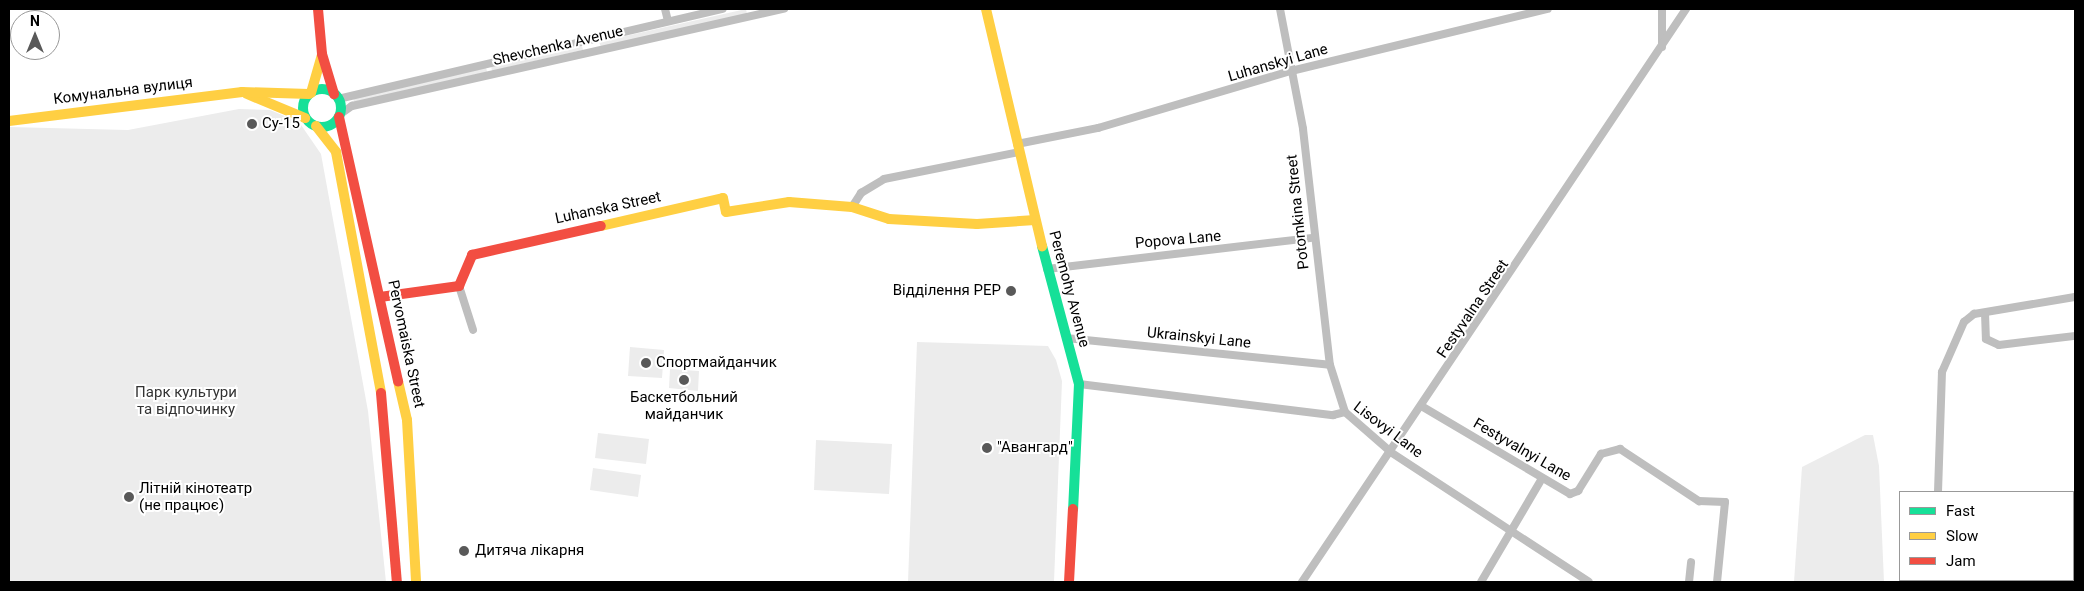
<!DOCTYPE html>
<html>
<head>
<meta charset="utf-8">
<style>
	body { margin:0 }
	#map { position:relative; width:2084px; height:591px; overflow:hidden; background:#fff; font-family:Roboto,sans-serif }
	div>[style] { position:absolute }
	.green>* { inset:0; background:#ececec }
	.street>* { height:8px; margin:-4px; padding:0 4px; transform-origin:4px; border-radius:4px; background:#bebebe }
	.fast>* { height:10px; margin:-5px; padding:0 5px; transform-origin:5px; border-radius:5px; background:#16e098 }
	.fast>.ring { margin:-5px; padding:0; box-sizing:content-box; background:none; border:10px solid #16e098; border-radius:50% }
	.slow>* { height:10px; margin:-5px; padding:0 5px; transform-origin:5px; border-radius:5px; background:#ffcf43 }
	.jam>* { height:10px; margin:-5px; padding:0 5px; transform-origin:5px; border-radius:5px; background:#f24e42 }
	.dots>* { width:14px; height:14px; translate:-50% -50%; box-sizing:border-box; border:2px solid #fff; border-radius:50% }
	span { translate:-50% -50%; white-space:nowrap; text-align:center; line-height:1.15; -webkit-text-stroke:4px #fff; paint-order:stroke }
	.street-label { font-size:15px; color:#000 }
	.poi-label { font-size:15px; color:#000 }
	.left { translate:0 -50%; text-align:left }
	.right { translate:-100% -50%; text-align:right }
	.park-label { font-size:15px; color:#333 }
	.frame { position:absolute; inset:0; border:10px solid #000; pointer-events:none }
	.legend { position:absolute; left:1899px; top:491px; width:175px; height:90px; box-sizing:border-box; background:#fff; border:1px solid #999; margin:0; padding:6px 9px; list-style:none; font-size:15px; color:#000 }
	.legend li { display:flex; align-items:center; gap:10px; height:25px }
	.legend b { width:25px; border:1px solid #999 }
	.north { position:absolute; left:10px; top:10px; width:50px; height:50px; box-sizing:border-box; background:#fff; border:1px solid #999; border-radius:50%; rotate:0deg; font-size:14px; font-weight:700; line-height:20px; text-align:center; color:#000 }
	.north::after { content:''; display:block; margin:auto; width:18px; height:22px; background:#595959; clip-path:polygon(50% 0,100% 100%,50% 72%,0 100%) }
</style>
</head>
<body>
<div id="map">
	<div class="green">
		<div style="clip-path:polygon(746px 9px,747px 14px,601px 47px,599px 42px)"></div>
		<div style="clip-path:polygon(582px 46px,583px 50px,492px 71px,491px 66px)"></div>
		<div style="clip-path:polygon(486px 67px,487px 72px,354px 102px,353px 98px)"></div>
		<div style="clip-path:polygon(239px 109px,270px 110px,299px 122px,321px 154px,368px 411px,386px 582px,9px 582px,9px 127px,128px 130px)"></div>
		<div style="clip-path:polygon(917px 342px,1048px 346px,1056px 360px,1062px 381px,1054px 582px,908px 582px)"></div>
		<div style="clip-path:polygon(630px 347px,664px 350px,662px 378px,628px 376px)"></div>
		<div style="clip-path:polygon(670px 369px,699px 371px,698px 391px,669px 388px)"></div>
		<div style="clip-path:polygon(598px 433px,649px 439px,646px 464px,595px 458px)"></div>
		<div style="clip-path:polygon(1865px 435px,1873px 435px,1879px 466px,1884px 582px,1794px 582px,1802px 467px)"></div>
		<div style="clip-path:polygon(816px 440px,892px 444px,889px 494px,814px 490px)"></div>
		<div style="clip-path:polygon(593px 468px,641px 475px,638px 497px,590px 490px)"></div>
	</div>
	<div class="street">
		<div style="left:665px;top:9px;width:12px;rotate:76deg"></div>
		<div style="left:1280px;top:9px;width:122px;rotate:79.1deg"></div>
		<div style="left:1303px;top:129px;width:238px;rotate:83.5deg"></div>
		<div style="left:1330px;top:365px;width:49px;rotate:72.3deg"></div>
		<div style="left:1662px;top:47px;width:38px;rotate:-90deg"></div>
		<div style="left:338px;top:99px;width:395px;rotate:-13.2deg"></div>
		<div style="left:339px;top:115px;width:16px;rotate:-35deg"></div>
		<div style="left:352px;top:106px;width:443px;rotate:-12.7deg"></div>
		<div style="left:1017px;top:144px;width:83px;rotate:-11.2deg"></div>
		<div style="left:1098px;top:128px;width:201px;rotate:-16.5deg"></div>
		<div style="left:1291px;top:71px;width:264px;rotate:-13.6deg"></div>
		<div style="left:852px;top:207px;width:17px;rotate:-57deg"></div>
		<div style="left:861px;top:193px;width:27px;rotate:-31deg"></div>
		<div style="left:884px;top:179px;width:138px;rotate:-11.3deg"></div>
		<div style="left:1047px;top:269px;width:267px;rotate:-6.7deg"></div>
		<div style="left:459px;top:286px;width:46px;rotate:72.3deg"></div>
		<div style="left:1985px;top:313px;width:26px;rotate:88deg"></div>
		<div style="left:1986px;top:339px;width:14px;rotate:25deg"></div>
		<div style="left:1999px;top:345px;width:77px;rotate:-6.8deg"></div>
		<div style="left:1066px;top:338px;width:265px;rotate:5.8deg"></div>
		<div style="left:1079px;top:384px;width:256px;rotate:7deg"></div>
		<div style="left:1333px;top:415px;width:12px;rotate:-14deg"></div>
		<div style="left:1345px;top:412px;width:62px;rotate:41.1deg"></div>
		<div style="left:1392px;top:453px;width:235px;rotate:33.2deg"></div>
		<div style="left:1423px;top:407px;width:171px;rotate:30.6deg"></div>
		<div style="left:1570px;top:494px;width:9px;rotate:-21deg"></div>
		<div style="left:1578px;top:491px;width:44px;rotate:-58.1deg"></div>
		<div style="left:1601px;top:454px;width:20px;rotate:-15deg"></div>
		<div style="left:1620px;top:449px;width:95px;rotate:33.4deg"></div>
		<div style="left:1699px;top:501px;width:26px;rotate:2deg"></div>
		<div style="left:1725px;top:502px;width:80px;rotate:95.7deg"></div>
		<div style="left:1938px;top:492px;width:120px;rotate:-88.1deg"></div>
		<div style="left:1942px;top:372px;width:55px;rotate:-66.3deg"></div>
		<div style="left:1964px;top:322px;width:13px;rotate:-39deg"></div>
		<div style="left:1974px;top:314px;width:102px;rotate:-9.6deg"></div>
		<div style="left:2073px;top:530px;width:2px"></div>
		<div style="left:1302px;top:582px;width:690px;rotate:-56.17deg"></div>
		<div style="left:1481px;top:582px;width:118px;rotate:-59.5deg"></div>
		<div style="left:1689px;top:582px;width:20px;rotate:-84deg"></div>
		<div style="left:1933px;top:582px;width:2px;rotate:-90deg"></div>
		<div style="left:2051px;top:582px;width:2px;rotate:-90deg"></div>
	</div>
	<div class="fast">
		<div class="ring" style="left:303px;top:89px;width:28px;height:28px"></div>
		<div style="left:1042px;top:246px;width:143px;rotate:75deg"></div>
		<div style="left:1079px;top:384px;width:125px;rotate:92.7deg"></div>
	</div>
	<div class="slow">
		<div style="left:986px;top:9px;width:244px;rotate:76.7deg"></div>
		<div style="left:311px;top:93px;width:40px;rotate:-74deg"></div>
		<div style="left:247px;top:94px;width:63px;rotate:22.5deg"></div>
		<div style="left:9px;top:121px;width:235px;rotate:-7.1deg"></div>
		<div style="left:242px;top:92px;width:67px;rotate:1.7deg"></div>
		<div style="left:316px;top:126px;width:33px;rotate:52deg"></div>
		<div style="left:336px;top:152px;width:245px;rotate:79.4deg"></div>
		<div style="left:601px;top:226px;width:125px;rotate:-12.9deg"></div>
		<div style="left:723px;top:198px;width:14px;rotate:78deg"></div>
		<div style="left:726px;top:212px;width:64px;rotate:-9deg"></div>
		<div style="left:789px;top:202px;width:63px;rotate:4.5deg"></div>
		<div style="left:852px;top:207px;width:39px;rotate:18deg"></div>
		<div style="left:889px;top:219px;width:88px;rotate:3.3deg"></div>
		<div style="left:977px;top:224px;width:58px;rotate:-3.9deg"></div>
		<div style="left:398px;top:381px;width:40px;rotate:77deg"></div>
		<div style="left:407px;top:420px;width:162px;rotate:86.8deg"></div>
	</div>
	<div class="jam">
		<div style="left:318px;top:9px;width:45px;rotate:84.9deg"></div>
		<div style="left:322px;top:54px;width:42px;rotate:73.3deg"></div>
		<div style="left:339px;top:117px;width:271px;rotate:77.4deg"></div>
		<div style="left:380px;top:297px;width:80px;rotate:-7.9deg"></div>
		<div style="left:459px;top:286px;width:34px;rotate:-67deg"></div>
		<div style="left:472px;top:255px;width:132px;rotate:-12.7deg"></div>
		<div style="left:381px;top:393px;width:190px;rotate:85.2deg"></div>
		<div style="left:1069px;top:582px;width:73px;rotate:-86.9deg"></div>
	</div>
	<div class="dots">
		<div style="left:252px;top:124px;background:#595959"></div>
		<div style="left:1011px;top:291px;background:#595959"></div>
		<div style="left:646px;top:363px;background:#595959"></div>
		<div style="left:684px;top:380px;background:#595959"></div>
		<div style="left:987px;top:448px;background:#595959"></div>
		<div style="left:129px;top:497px;background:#595959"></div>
		<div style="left:464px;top:551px;background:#595959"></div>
	</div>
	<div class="street-label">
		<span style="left:558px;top:46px;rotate:-13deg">Shevchenka Avenue</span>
		<span style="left:1278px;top:63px;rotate:-16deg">Luhanskyi Lane</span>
		<span style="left:123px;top:91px;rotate:-7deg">Комунальна вулиця</span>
		<span style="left:608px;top:208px;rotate:-12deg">Luhanska Street</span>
		<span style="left:1298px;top:212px;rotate:-96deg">Potomkina Street</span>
		<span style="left:1178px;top:240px;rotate:-5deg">Popova Lane</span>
		<span style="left:1069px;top:289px;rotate:75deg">Peremohy Avenue</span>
		<span style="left:1473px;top:309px;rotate:-56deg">Festyvalna Street</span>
		<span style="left:1199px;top:338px;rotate:6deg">Ukrainskyi Lane</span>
		<span style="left:406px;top:344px;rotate:78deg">Pervomaiska Street</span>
		<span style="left:1388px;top:430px;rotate:37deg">Lisovyi Lane</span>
		<span style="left:1522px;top:450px;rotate:30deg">Festyvalnyi Lane</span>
	</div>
	<div class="poi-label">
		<span class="left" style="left:262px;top:124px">Су-15</span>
		<span class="right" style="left:1001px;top:291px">Відділення РЕР</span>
		<span class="left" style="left:656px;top:363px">Спортмайданчик</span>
		<span style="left:684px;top:406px">Баскетбольний<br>майданчик</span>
		<span class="left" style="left:997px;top:448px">"Авангард"</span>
		<span class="left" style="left:139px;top:497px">Літній кінотеатр<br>(не працює)</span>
		<span class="left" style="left:475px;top:551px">Дитяча лікарня</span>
	</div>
	<div class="park-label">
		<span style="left:186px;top:401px">Парк культури<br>та відпочинку</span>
	</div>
	<div class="frame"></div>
	<ul class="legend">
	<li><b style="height:6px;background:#16e098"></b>Fast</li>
	<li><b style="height:6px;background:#ffcf43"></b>Slow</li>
	<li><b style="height:6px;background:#f24e42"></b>Jam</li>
	</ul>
	<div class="north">N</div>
</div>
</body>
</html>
